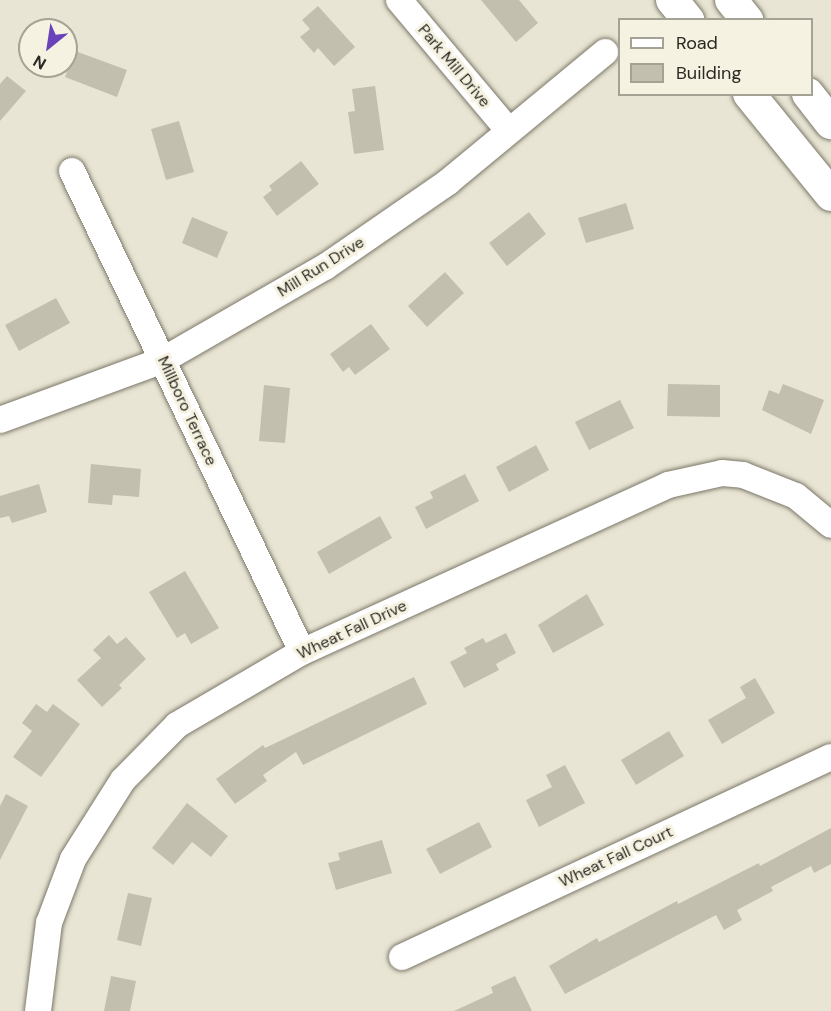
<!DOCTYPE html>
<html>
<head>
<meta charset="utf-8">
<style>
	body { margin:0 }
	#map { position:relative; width:831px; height:1011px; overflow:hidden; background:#e9e5d4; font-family:"DM Sans",sans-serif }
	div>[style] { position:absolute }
	.building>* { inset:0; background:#c3bfae }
	.roads { filter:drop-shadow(0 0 2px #7c7869) drop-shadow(0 0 2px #7c7869) }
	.minor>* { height:26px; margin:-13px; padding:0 13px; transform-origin:13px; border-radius:13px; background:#fff }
	.major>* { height:32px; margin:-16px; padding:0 16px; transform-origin:16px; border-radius:16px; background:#fff }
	span { translate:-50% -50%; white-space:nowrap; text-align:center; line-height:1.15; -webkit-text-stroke:6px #f6f2e1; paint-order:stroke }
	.street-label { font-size:16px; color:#2a2922 }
	.legend { position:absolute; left:618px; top:18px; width:195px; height:78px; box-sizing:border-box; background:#f6f2e1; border:2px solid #a4a295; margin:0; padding:8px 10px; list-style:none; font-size:18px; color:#2a2922 }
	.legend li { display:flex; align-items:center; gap:12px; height:30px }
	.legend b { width:30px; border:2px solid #a4a295 }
	.north { position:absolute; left:18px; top:18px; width:60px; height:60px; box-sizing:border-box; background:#f6f2e1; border:2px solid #a4a295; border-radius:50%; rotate:210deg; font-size:16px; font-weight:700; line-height:24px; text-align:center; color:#2a2922 }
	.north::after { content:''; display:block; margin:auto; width:21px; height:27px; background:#6a42ba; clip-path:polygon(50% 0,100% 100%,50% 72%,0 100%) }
</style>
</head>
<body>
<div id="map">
	<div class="building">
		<div style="clip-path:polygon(481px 0,519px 0,538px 23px,516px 42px)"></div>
		<div style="clip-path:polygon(318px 6px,355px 47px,334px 66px,318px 48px,314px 53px,300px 37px,310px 29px,302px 20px)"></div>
		<div style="clip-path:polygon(75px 51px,127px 70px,117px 97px,65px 77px)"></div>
		<div style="clip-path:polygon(7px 76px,26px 91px,0 121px,0 84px)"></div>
		<div style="clip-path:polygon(375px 86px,384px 150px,354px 154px,348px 112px,355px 111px,352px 89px)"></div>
		<div style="clip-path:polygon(179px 121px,194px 172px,166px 180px,151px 129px)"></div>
		<div style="clip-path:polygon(301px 161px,319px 184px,277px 216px,263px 197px,272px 190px,269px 186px)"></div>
		<div style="clip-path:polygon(626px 203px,634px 229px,586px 243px,578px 218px)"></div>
		<div style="clip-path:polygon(529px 212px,546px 234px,507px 266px,489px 243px)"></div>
		<div style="clip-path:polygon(192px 217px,228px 232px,217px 258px,182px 243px)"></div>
		<div style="clip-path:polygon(445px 272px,464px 293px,427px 327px,408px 306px)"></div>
		<div style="clip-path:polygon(56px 298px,70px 323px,19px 351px,5px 325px)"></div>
		<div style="clip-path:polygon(371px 324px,390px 349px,355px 375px,349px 367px,343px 372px,330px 354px)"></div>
		<div style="clip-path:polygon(668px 384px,720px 385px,720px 417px,667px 416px)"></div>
		<div style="clip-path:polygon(783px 384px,824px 400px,811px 434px,762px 410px,769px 390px,779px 394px)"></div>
		<div style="clip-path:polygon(264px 385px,290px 388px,285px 443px,259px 441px)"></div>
		<div style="clip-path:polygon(620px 400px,634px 428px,589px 450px,575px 422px)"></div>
		<div style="clip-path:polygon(536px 445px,549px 470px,509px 492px,496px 467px)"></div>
		<div style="clip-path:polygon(91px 464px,141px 469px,139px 497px,113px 495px,112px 505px,88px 503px)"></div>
		<div style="clip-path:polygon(465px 474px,479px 501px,426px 529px,415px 507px,433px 498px,430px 492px)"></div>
		<div style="clip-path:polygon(39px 484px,47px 512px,12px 523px,9px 516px,0 518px,0 496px)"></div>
		<div style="clip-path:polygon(380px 516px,392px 538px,329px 574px,317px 552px)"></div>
		<div style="clip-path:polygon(185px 571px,219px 628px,191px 644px,185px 633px,177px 638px,149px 592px)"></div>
		<div style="clip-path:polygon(587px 594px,604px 625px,553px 653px,538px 625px)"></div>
		<div style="clip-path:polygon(506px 633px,516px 653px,496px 664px,499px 670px,464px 688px,450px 662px,467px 653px,464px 648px,483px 638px,486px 643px)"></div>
		<div style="clip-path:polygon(109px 635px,117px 644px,126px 637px,146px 659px,119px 685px,122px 688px,102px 707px,77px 680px,101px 658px,93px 650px)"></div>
		<div style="clip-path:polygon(414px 677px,427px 704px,303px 765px,296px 752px,263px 775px,267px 781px,235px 804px,216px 779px,263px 745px,265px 748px)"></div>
		<div style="clip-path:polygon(755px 678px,775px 713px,722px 744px,708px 720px,746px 698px,740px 687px)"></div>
		<div style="clip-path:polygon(36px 704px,47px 712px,53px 704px,80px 724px,41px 777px,13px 757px,32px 731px,22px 723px)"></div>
		<div style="clip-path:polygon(669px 731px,684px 756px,636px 785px,621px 760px)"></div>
		<div style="clip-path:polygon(565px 765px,585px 803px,539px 827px,526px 800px,552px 787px,546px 775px)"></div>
		<div style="clip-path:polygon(6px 794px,28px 806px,0 860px,0 806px)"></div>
		<div style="clip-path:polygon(187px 803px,228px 836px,211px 857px,192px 842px,173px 865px,152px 848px)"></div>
		<div style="clip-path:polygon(479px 822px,492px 847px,440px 874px,426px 849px)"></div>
		<div style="clip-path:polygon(831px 828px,831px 864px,814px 873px,811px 866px,771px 887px,773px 891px,737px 910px,742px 920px,724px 930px,716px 915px,565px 994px,549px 966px,597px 938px,599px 942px,677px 901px,678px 904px,759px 863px,760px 866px)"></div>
		<div style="clip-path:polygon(382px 840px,392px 873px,336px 890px,328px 863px,340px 860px,338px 853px)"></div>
		<div style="clip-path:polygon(128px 893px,152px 898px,141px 946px,117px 940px)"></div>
		<div style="clip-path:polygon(111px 976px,136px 981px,130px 1011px,104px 1011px)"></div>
		<div style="clip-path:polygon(515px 976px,532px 1011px,454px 1011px,493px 993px,491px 987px)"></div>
	</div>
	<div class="roads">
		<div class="minor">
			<div style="left:399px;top:0;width:171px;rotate:50deg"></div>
			<div style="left:72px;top:171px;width:533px;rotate:64.44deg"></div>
			<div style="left:0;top:420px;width:174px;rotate:-20.2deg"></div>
			<div style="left:163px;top:360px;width:187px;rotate:-29.9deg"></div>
			<div style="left:325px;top:267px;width:150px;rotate:-34.6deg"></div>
			<div style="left:448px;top:182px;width:204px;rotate:-39.6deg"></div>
			<div style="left:402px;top:957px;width:473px;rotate:-25deg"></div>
			<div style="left:38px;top:1011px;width:89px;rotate:-82.9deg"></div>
			<div style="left:49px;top:923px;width:68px;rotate:-69.4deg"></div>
			<div style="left:73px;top:859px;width:93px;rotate:-57.7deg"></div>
			<div style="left:123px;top:780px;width:77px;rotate:-45.5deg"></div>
			<div style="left:177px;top:725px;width:145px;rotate:-30.3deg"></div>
			<div style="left:302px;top:652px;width:402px;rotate:-24.5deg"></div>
			<div style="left:668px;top:485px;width:55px;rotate:-12.5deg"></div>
			<div style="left:722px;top:473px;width:21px;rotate:5deg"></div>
			<div style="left:743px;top:475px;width:57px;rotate:21.6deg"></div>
			<div style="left:796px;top:496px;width:45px;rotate:39.6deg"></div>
		</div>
		<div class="major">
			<div style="left:672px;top:0;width:26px;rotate:51deg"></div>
			<div style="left:731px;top:0;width:26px;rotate:51deg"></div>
			<div style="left:749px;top:94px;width:130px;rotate:50.9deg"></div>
			<div style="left:808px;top:94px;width:37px;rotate:52deg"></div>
		</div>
	</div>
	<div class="street-label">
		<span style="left:454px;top:66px;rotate:50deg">Park Mill Drive</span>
		<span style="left:321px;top:267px;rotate:-32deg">Mill Run Drive</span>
		<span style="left:187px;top:411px;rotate:65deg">Millboro Terrace</span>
		<span style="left:352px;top:630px;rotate:-25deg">Wheat Fall Drive</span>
		<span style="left:616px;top:857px;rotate:-25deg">Wheat Fall Court</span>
	</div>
	<ul class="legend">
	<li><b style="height:8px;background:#fff"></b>Road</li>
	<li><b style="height:16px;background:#c3bfae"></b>Building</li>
	</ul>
	<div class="north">N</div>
</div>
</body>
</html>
